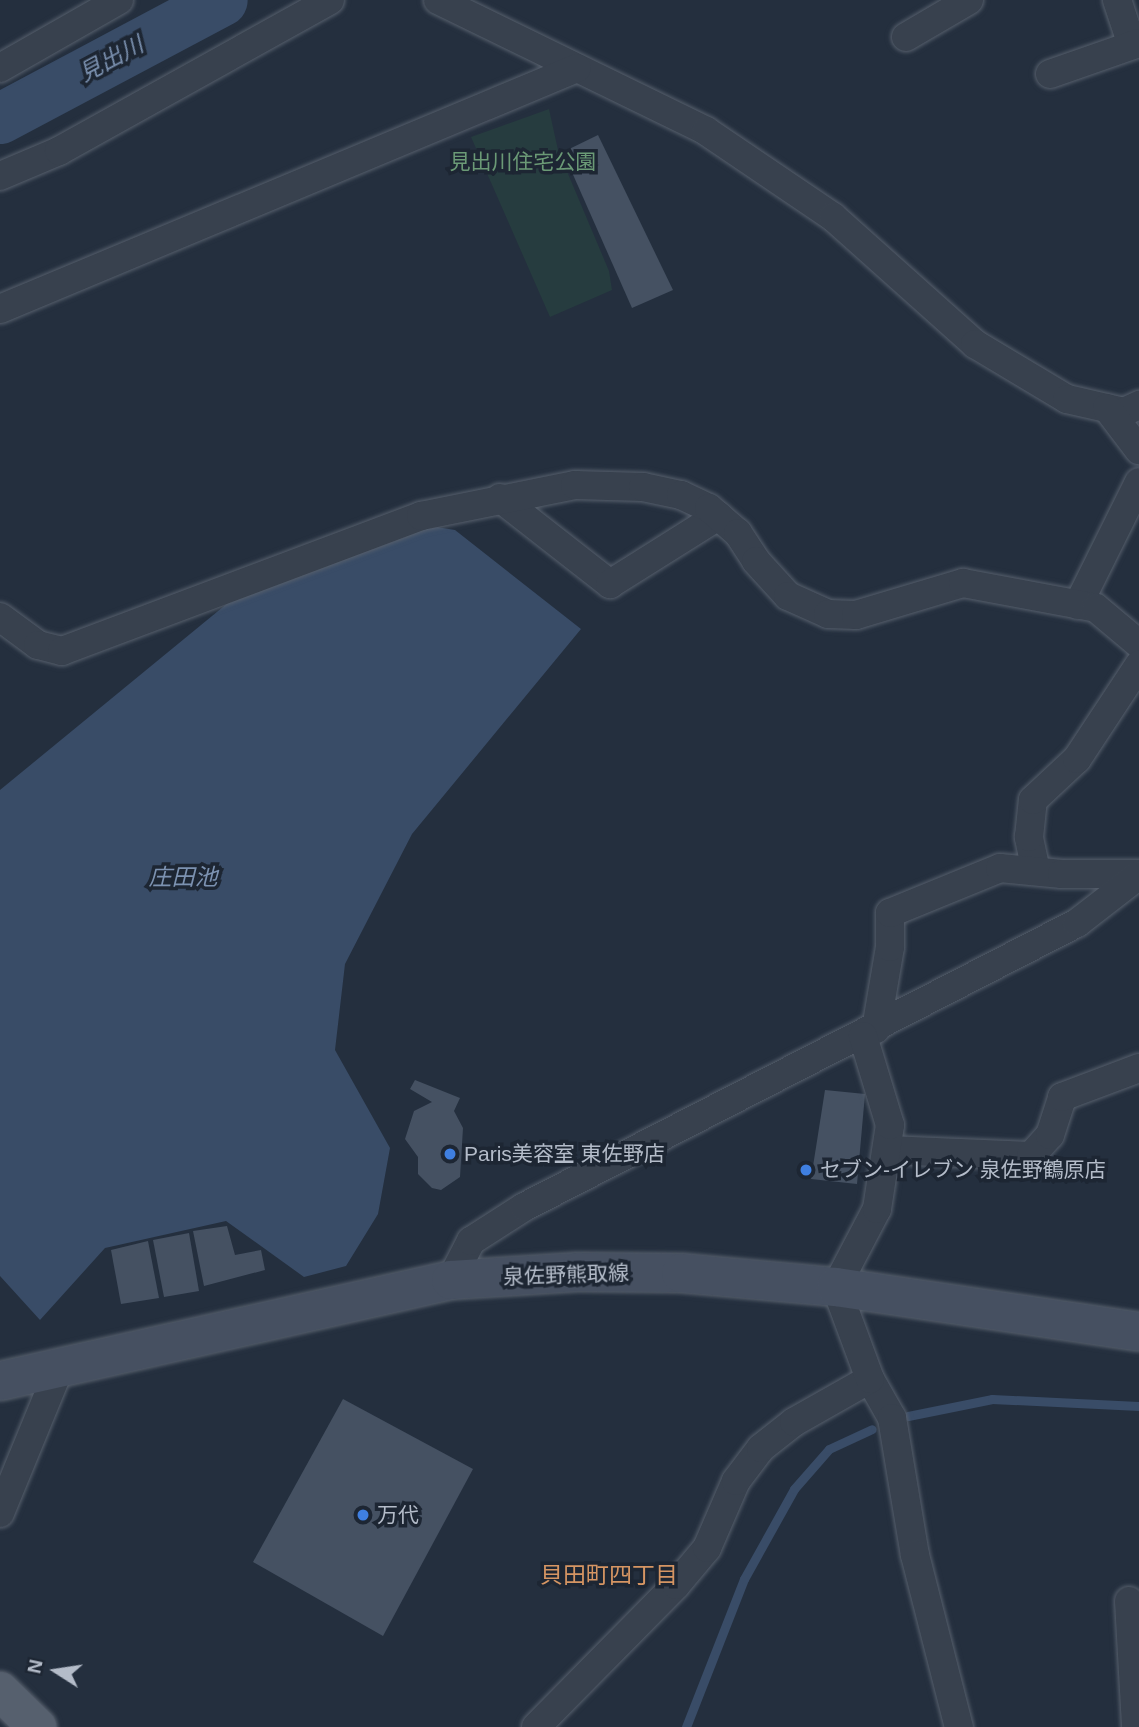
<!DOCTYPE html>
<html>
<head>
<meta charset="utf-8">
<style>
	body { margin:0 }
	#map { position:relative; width:1139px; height:1727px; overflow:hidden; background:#242f3e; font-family:Arial,"Noto Sans JP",sans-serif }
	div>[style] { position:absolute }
	.green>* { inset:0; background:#263c3f }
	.water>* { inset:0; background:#394c67 }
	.stream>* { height:9px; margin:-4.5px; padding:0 4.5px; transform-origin:4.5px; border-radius:4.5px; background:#394c67 }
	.river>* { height:51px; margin:-25.5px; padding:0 25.5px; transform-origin:25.5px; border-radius:25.5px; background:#394c67 }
	.building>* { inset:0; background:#455162 }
	.roads { filter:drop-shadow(0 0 2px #565f6c) drop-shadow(0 0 2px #565f6c) }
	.minor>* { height:28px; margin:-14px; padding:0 14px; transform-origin:14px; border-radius:14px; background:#38414e }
	.secondary>* { height:38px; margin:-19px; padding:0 19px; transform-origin:19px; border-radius:19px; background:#465061 }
	.primary>* { height:38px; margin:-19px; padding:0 19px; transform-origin:19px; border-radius:19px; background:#56606e }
	.dots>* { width:19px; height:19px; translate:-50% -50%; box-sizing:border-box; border:4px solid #1d2633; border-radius:50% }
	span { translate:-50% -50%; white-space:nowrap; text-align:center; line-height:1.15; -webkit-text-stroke:7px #1d2633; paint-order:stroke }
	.park-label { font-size:21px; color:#6b9a76 }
	.poi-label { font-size:21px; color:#b4bcc9 }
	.left { translate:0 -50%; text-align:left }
	.street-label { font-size:21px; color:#b4bcc9 }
	.water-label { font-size:23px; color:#7c92b1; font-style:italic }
	.neighbourhood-label { font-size:23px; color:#d59563 }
	.north { position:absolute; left:21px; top:1636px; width:70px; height:70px; -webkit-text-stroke:5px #1d2633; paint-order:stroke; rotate:282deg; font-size:19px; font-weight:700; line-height:28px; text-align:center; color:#b4bcc9 }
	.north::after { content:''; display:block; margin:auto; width:24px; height:32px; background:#b4bcc9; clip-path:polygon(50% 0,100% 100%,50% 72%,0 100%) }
</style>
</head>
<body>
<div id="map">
	<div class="green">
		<div style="clip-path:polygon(549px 109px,558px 150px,609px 271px,612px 290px,550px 317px,471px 137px)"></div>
	</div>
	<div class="water">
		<div style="clip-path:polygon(424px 525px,455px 530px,581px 629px,412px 834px,345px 964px,335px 1050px,390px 1148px,378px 1214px,346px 1266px,304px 1277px,226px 1221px,105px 1248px,40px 1320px,0 1276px,0 790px,251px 584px)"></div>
	</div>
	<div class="stream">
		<div style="left:908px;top:1416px;width:86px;rotate:-11.4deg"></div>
		<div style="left:992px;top:1399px;width:147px;rotate:2.7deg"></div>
		<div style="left:686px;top:1727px;width:159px;rotate:-68.6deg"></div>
		<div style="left:744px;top:1579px;width:103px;rotate:-60.9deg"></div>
		<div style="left:794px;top:1489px;width:53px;rotate:-48.8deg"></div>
		<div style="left:829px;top:1449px;width:47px;rotate:-24.9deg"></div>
	</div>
	<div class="river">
		<div style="left:0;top:118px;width:251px;rotate:-28deg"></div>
	</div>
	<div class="building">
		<div style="clip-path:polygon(598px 135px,673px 290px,632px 308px,563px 152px)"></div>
		<div style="clip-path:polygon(415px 1080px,460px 1098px,454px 1111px,463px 1128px,460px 1177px,441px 1190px,432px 1188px,418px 1174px,418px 1157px,405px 1139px,414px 1111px,432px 1102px,410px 1089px)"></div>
		<div style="clip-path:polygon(825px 1090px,865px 1094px,857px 1184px,811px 1179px)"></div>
		<div style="clip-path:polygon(227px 1226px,235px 1255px,261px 1250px,265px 1270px,204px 1286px,193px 1231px)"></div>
		<div style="clip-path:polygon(189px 1233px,199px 1291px,164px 1297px,153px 1240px)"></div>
		<div style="clip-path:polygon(148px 1241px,159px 1298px,121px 1304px,111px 1250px)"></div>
		<div style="clip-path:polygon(343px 1399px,473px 1469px,383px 1636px,253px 1562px)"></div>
	</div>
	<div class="roads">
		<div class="minor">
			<div style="left:438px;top:0;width:298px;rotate:26deg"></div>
			<div style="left:706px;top:131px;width:153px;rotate:34.1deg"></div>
			<div style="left:833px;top:217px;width:191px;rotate:41.8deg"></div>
			<div style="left:975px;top:344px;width:107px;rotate:30.9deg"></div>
			<div style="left:1067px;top:399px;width:58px;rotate:12.8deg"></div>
			<div style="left:1124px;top:412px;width:17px;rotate:-25deg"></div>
			<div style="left:1117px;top:0;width:47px;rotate:71.6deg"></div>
			<div style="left:906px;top:37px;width:73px;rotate:-30.4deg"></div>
			<div style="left:0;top:68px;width:137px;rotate:-29.7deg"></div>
			<div style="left:1050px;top:74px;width:94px;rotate:-19.2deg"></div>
			<div style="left:0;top:176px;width:64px;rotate:-23deg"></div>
			<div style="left:59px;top:151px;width:310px;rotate:-29.1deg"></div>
			<div style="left:0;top:309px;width:625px;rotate:-22.67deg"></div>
			<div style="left:1107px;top:408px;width:53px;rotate:52.7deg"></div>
			<div style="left:500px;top:498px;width:140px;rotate:38deg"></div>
			<div style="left:610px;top:584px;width:128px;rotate:-32.2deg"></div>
			<div style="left:1078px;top:605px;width:137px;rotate:-63.6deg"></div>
			<div style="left:0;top:617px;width:47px;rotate:36.4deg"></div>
			<div style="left:38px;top:645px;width:25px;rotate:14deg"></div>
			<div style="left:62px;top:651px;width:384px;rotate:-20.6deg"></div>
			<div style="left:421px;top:516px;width:157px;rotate:-11.4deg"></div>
			<div style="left:575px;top:485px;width:68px;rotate:1.7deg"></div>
			<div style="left:643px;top:487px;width:39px;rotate:12deg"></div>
			<div style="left:681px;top:495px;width:31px;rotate:25deg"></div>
			<div style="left:709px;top:508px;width:38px;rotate:41deg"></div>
			<div style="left:738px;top:533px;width:33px;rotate:57deg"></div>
			<div style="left:756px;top:561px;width:47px;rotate:47.6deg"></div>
			<div style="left:788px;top:596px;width:44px;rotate:24.2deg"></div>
			<div style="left:828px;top:614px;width:28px;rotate:2deg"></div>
			<div style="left:856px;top:615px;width:112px;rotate:-16.7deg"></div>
			<div style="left:963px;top:583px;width:135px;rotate:10.6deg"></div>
			<div style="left:1096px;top:608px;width:56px;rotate:39.9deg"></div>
			<div style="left:1036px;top:871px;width:35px;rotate:-102deg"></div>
			<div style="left:1029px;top:837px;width:37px;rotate:-84deg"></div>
			<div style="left:1033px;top:800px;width:60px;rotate:-43deg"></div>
			<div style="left:1077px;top:759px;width:113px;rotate:-56.6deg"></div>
			<div style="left:876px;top:1029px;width:83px;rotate:-80.3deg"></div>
			<div style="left:890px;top:947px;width:34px;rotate:-90deg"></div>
			<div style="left:890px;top:913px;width:119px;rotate:-22.2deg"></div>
			<div style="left:1000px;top:868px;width:62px;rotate:5.5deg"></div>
			<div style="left:1062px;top:874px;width:77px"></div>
			<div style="left:887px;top:1150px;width:144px;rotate:2.4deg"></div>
			<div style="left:1031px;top:1156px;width:28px;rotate:-48deg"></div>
			<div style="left:1050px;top:1135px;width:40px;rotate:-72deg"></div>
			<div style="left:1062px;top:1097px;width:82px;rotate:-20.6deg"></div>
			<div style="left:451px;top:1280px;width:44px;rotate:-62.9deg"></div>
			<div style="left:471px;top:1241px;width:63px;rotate:-32.7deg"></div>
			<div style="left:524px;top:1207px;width:622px;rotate:-27.18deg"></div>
			<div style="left:1077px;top:923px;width:78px;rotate:-37.7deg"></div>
			<div style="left:870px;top:1379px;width:45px;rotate:60.6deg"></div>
			<div style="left:892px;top:1418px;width:139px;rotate:80.5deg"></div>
			<div style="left:915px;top:1555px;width:178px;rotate:75.7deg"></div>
			<div style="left:0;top:1513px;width:158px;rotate:-67.7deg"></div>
			<div style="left:1129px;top:1601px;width:126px;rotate:86.8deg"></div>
			<div style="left:536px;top:1727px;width:199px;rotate:-45.4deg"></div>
			<div style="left:676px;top:1585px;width:48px;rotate:-50deg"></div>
			<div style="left:707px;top:1548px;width:73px;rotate:-66.6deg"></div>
			<div style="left:736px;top:1481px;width:41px;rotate:-52.9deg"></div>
			<div style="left:761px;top:1448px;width:42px;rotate:-38.2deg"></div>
			<div style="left:794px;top:1422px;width:87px;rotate:-29.5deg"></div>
			<div style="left:870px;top:1379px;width:98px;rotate:-110.3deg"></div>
			<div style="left:836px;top:1287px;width:88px;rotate:-62.3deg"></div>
			<div style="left:877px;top:1209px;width:85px;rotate:-81.2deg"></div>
			<div style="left:890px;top:1125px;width:93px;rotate:-106.9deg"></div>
		</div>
		<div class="secondary">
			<div style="left:0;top:1381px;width:462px;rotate:-12.6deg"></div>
			<div style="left:451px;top:1280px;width:127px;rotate:-3.6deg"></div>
			<div style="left:578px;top:1272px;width:103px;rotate:0.6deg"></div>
			<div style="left:681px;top:1273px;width:156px;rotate:5.2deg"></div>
			<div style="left:836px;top:1287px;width:306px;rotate:8.4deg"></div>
		</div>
		<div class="primary">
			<div style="left:0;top:1691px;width:52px;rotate:44.2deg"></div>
		</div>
	</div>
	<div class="dots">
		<div style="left:450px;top:1154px;background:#3f7fe0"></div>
		<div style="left:806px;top:1170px;background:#3f7fe0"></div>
		<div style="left:363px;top:1515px;background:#3f7fe0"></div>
	</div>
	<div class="park-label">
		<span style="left:523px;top:162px">見出川住宅公園</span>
	</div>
	<div class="poi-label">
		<span class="left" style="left:464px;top:1154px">Paris美容室 東佐野店</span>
		<span class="left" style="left:820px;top:1170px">セブン-イレブン 泉佐野鶴原店</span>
		<span class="left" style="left:377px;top:1515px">万代</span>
	</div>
	<div class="street-label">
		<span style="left:566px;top:1275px;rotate:-2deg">泉佐野熊取線</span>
	</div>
	<div class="water-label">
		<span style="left:111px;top:59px;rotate:-28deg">見出川</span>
		<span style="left:183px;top:877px">庄田池</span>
	</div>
	<div class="neighbourhood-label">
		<span style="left:609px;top:1575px">貝田町四丁目</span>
	</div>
	<div class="north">N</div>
</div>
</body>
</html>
